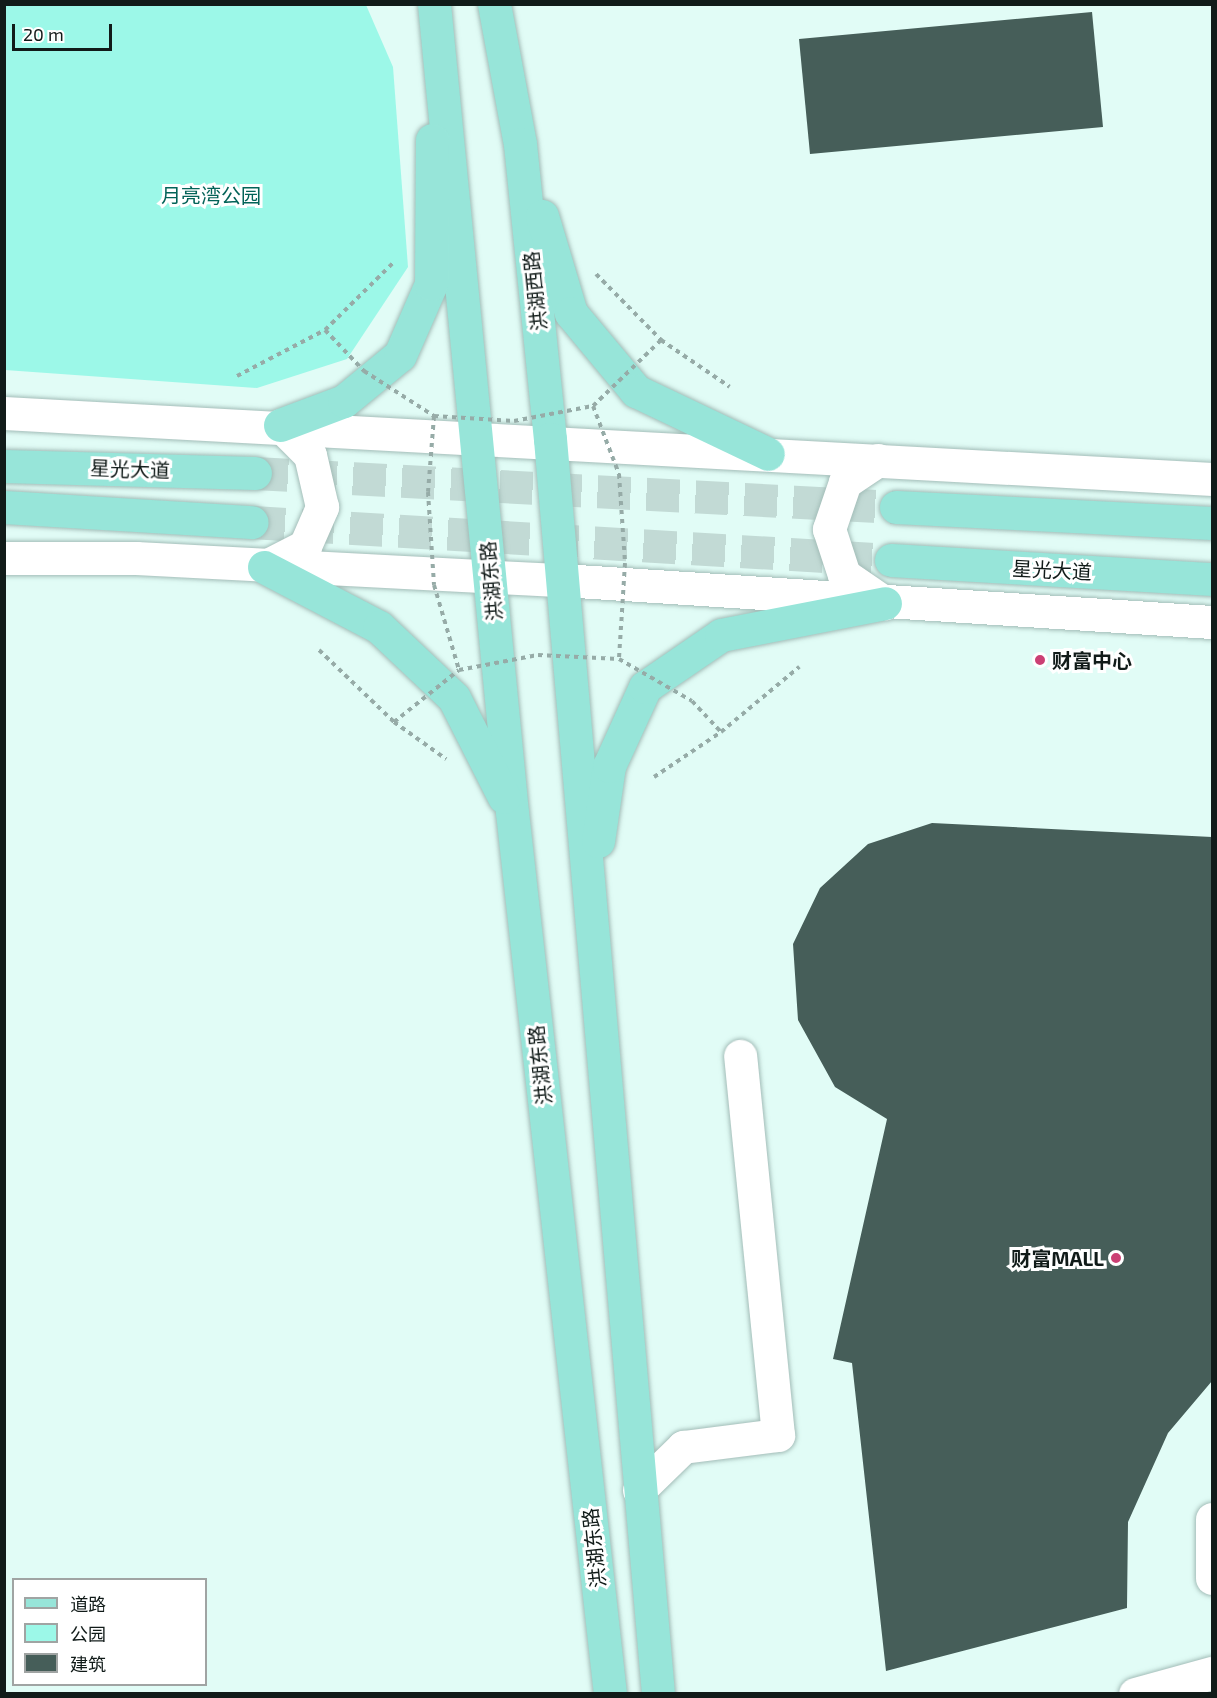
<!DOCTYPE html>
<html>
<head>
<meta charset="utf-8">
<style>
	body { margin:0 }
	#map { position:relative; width:1217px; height:1698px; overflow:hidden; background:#e1fcf6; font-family:"Exo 2","Noto Sans SC",sans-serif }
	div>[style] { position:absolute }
	.green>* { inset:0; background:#9cf8e8 }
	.building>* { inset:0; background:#465e59 }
	.major-tunnel>* { height:33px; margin-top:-16.5px; transform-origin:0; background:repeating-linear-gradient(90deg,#c2dad5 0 33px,transparent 0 49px) }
	.path>* { height:4px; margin-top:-2px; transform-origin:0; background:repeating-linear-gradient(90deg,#96aba7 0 4.5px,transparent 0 9px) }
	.roads { filter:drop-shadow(0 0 2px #a3bdb8) drop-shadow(0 0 2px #a3bdb8) }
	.minor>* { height:33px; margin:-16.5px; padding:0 16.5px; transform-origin:16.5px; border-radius:16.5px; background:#fff }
	.major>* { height:33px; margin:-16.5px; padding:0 16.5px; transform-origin:16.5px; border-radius:16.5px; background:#97e5d9 }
	.path-bridge>* { height:4px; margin-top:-2px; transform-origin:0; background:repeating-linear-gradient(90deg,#96aba7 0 4.5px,transparent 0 9px) }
	.dots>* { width:16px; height:16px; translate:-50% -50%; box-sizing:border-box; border:3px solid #fff; border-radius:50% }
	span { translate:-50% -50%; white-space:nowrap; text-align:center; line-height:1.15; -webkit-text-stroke:6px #fff; paint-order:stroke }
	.park-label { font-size:20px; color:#036358 }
	.street-label { font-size:20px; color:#111b19 }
	.poi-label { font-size:20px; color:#111b19; font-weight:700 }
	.left { translate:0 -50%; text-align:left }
	.right { translate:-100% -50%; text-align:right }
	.frame { position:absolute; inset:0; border:6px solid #111b19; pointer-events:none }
	.legend { position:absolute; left:12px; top:1578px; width:195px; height:108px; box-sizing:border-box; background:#fff; border:2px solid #a0a4a3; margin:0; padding:8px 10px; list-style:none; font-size:18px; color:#111b19 }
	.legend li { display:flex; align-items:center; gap:12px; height:30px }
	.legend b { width:30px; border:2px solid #a0a4a3 }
	.scale { position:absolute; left:12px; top:24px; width:100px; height:27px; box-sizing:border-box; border:3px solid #111b19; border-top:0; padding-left:8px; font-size:18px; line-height:21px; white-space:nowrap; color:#111b19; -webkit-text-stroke:4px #fff; paint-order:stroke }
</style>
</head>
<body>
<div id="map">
	<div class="green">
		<div style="clip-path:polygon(4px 5px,366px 5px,393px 67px,408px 267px,347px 359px,257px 388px,5px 370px)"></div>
	</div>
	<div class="building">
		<div style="clip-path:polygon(1092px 12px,1103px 127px,810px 154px,799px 39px)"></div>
		<div style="clip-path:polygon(932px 823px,1212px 837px,1212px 1381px,1168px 1433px,1128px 1522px,1127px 1608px,886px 1671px,852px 1363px,833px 1359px,887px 1119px,835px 1087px,798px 1020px,793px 944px,820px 888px,868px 844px)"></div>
	</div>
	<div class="major-tunnel">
		<div style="left:255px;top:473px;width:642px;rotate:3.04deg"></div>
		<div style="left:252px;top:522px;width:640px;rotate:3.4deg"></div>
	</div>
	<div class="path">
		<div style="left:596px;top:274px;width:93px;rotate:45.4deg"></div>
		<div style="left:661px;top:340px;width:83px;rotate:34.3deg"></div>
		<div style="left:237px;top:376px;width:99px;rotate:-27.6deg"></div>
		<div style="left:325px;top:330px;width:97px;rotate:-44.6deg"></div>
		<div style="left:319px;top:650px;width:104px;rotate:43.8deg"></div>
		<div style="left:394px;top:722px;width:64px;rotate:35.4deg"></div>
		<div style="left:654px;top:777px;width:81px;rotate:-33.9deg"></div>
		<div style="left:721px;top:732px;width:102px;rotate:-39.8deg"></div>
	</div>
	<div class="roads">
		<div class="minor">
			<div style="left:4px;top:413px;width:1210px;rotate:3.13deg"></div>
			<div style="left:878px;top:460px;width:40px;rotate:146deg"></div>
			<div style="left:845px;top:482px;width:50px;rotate:108.8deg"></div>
			<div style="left:829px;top:529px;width:48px;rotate:71.9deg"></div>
			<div style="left:844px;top:575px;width:50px;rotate:34.3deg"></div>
			<div style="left:4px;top:558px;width:132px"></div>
			<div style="left:136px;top:558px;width:427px;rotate:3deg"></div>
			<div style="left:562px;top:580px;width:651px;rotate:3.7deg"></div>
			<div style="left:266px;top:566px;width:44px;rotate:-27.1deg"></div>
			<div style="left:305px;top:546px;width:43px;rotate:-66.4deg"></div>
			<div style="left:322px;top:507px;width:53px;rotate:-103deg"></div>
			<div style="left:310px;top:455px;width:42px;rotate:-135deg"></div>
			<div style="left:639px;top:1490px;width:62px;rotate:-44.3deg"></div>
			<div style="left:683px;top:1447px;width:96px;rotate:-7.2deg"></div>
			<div style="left:778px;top:1435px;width:381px;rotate:-95.7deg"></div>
			<div style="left:1212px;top:1519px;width:59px;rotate:90deg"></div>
			<div style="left:1135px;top:1694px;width:80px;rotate:-15.3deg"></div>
		</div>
		<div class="major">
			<div style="left:434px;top:4px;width:812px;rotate:84.49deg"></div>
			<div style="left:512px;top:812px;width:887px;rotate:83.66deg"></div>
			<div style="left:494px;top:4px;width:142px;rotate:79.5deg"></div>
			<div style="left:520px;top:144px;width:297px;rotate:84.2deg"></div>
			<div style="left:550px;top:439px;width:1260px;rotate:85.08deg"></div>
			<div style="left:542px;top:216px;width:101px;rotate:73.4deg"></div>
			<div style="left:571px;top:313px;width:102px;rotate:50.2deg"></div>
			<div style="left:636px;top:391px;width:146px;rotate:25.5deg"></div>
			<div style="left:280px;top:425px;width:68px;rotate:-20.6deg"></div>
			<div style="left:344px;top:401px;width:72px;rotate:-39.4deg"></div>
			<div style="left:400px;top:355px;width:77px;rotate:-66.4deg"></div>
			<div style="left:431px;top:284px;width:144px;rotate:-89.6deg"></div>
			<div style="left:4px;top:466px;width:251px;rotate:1.6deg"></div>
			<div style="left:4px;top:507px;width:248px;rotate:3.5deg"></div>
			<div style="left:896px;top:507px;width:316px;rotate:2.9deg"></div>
			<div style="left:891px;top:560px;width:322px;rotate:3.4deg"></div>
			<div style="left:264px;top:567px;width:130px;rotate:27.6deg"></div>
			<div style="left:379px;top:627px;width:103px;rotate:43.4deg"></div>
			<div style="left:454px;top:698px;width:111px;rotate:63.2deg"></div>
			<div style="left:598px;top:841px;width:76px;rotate:-81.7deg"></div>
			<div style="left:609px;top:766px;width:87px;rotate:-65.5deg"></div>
			<div style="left:645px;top:687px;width:92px;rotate:-34.4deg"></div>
			<div style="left:721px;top:635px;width:167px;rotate:-11deg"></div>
		</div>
	</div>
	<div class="path-bridge">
		<div style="left:325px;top:330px;width:57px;rotate:46.4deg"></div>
		<div style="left:364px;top:371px;width:83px;rotate:32.7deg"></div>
		<div style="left:434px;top:416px;width:80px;rotate:3.6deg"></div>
		<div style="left:514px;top:421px;width:80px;rotate:-10.8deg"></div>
		<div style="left:593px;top:406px;width:95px;rotate:-44.1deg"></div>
		<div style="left:593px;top:406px;width:73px;rotate:69.1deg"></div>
		<div style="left:619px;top:474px;width:89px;rotate:86.1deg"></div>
		<div style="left:625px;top:563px;width:96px;rotate:93.6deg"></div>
		<div style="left:619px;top:659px;width:84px;rotate:29.9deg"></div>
		<div style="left:692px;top:701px;width:42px;rotate:46.9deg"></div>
		<div style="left:434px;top:416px;width:76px;rotate:94.5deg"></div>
		<div style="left:428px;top:492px;width:93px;rotate:86.3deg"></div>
		<div style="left:434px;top:585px;width:89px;rotate:73.6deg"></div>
		<div style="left:394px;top:722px;width:83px;rotate:-38.7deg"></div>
		<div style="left:459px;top:670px;width:80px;rotate:-10.8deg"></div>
		<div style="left:538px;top:655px;width:81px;rotate:2.8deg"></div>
	</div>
	<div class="dots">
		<div style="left:1040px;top:660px;background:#cb4074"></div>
		<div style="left:1116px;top:1258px;background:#cb4074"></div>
	</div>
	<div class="park-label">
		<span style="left:211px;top:195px">月亮湾公园</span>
	</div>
	<div class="street-label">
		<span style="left:535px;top:291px;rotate:-96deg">洪湖西路</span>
		<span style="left:130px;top:469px;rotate:2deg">星光大道</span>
		<span style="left:1052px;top:570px;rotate:3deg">星光大道</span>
		<span style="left:491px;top:581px;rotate:-95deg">洪湖东路</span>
		<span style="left:540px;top:1065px;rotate:-96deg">洪湖东路</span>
		<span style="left:594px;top:1548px;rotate:-96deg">洪湖东路</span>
	</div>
	<div class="poi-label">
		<span class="left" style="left:1052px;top:660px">财富中心</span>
		<span class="right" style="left:1104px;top:1258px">财富MALL</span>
	</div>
	<div class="frame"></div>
	<ul class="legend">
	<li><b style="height:8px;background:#97e5d9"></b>道路</li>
	<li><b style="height:16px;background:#9cf8e8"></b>公园</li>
	<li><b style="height:16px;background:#465e59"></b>建筑</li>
	</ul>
	<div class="scale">20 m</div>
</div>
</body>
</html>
